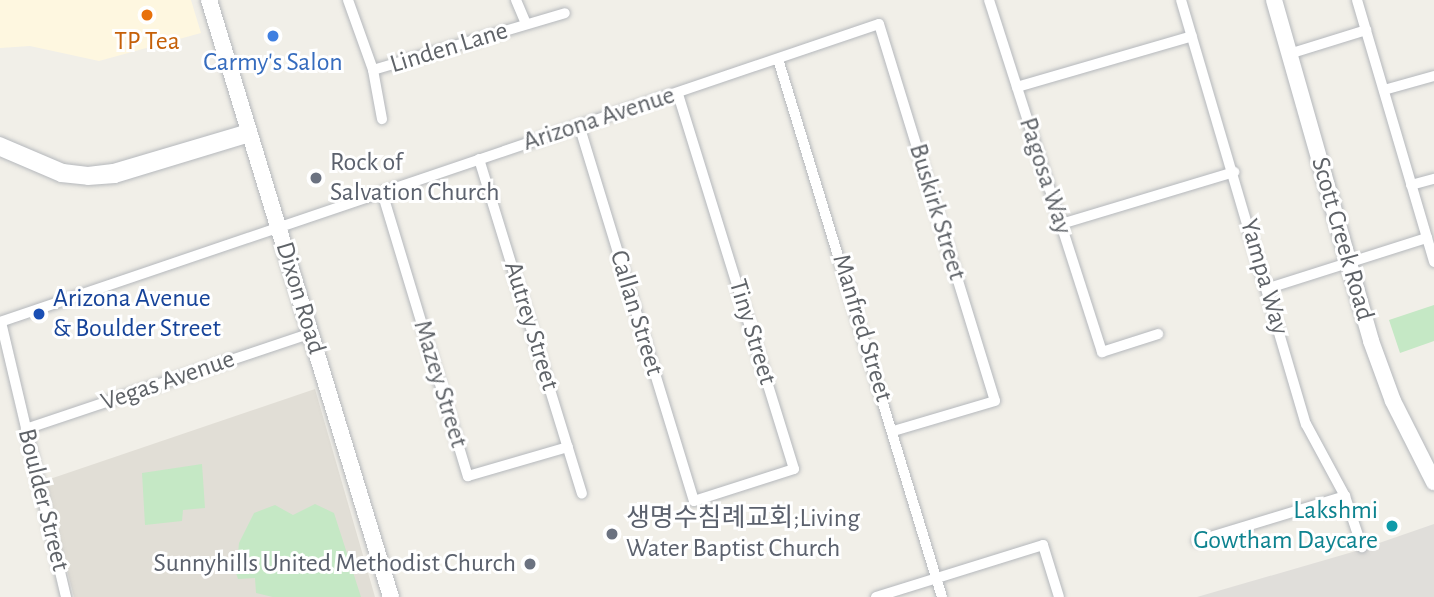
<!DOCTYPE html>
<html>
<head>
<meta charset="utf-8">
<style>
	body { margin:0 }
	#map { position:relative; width:1434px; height:597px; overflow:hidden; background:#f1efe8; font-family:"Alegreya Sans","Noto Sans KR",sans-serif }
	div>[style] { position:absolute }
	.commercial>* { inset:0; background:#fef7e0 }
	.industrial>* { inset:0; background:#e0deda }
	.education>* { inset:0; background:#e1ded6 }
	.green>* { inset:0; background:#c5e8c5 }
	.roads { filter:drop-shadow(0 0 2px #b5b8bc) drop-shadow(0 0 2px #b5b8bc) }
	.street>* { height:10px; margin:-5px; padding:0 5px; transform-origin:5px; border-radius:5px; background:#fff }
	.secondary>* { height:16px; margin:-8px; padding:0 8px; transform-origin:8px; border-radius:8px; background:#fff }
	.dots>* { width:19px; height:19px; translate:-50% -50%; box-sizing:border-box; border:4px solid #fff; border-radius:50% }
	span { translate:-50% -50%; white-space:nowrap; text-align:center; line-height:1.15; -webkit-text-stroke:6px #fff; paint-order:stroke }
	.food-label { font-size:26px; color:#c56008 }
	.street-label { font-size:26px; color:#5f6368 }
	.shop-label { font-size:26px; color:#366cbe }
	.worship-label { font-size:26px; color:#5b616d }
	.left { translate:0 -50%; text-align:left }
	.right { translate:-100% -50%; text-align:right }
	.transit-label { font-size:26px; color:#164399 }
	.culture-label { font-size:26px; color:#0d838f }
</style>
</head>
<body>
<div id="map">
	<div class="commercial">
		<div style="clip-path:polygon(0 0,191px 0,201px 33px,99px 61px,30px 46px,0 48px)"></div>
	</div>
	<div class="industrial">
		<div style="clip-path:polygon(1434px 524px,1434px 597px,1197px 597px,1356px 551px)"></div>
	</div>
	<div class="education">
		<div style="clip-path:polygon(315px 389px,375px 597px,74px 597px,44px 481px)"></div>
	</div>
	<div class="green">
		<div style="clip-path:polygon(1434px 305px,1434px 341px,1400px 353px,1389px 320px)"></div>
		<div style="clip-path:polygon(202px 464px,205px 508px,183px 510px,182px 521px,145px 525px,142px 473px)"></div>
		<div style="clip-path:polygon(315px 504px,334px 513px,361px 597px,273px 597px,256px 593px,255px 578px,238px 579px,236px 573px,247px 568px,238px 554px,239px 543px,254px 513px,275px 505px,293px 515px)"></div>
	</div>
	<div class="roads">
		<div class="street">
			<div style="left:348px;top:0;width:74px;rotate:70.3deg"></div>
			<div style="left:373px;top:70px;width:50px;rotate:79.6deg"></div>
			<div style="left:516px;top:0;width:26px;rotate:67deg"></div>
			<div style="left:989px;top:0;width:370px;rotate:72.2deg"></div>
			<div style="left:1102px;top:352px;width:59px;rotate:-17.8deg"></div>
			<div style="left:1181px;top:0;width:442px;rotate:73.6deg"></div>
			<div style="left:1306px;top:424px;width:82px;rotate:61.6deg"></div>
			<div style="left:1345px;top:496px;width:54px;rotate:71.6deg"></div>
			<div style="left:1357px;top:0;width:273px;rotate:73.6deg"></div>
			<div style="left:1289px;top:54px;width:81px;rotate:-17.3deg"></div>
			<div style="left:778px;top:59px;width:562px;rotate:73.05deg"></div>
			<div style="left:373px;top:70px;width:200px;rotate:-16.5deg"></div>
			<div style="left:1017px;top:87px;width:182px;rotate:-16.2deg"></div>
			<div style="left:1384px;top:90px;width:52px;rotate:-15.6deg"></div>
			<div style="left:579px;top:125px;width:393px;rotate:73deg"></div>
			<div style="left:694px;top:501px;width:105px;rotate:-17.7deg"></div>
			<div style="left:794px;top:469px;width:393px;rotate:-107.2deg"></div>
			<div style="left:0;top:142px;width:69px;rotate:23.2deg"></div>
			<div style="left:63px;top:169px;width:25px;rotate:7deg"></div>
			<div style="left:88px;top:172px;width:25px;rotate:-7deg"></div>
			<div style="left:113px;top:169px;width:141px;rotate:-16.5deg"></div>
			<div style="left:0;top:151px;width:66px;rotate:23.1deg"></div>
			<div style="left:61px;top:177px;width:27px;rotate:6deg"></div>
			<div style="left:88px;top:180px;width:27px;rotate:-4deg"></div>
			<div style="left:115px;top:178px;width:141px;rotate:-16.9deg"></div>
			<div style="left:479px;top:159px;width:350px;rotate:72.9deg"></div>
			<div style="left:1411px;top:185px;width:24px;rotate:-15deg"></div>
			<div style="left:382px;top:192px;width:297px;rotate:73.2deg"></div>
			<div style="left:468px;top:476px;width:104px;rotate:-16.2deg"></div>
			<div style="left:1061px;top:224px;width:181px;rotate:-16.7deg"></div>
			<div style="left:1269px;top:288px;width:166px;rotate:-17.6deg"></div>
			<div style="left:0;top:322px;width:928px;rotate:-18.73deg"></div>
			<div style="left:879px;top:24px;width:394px;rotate:72.9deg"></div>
			<div style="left:995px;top:401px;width:105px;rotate:163.5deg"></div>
			<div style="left:1px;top:322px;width:283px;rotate:76.7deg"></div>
			<div style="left:26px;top:429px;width:301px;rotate:-18.6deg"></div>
			<div style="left:1197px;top:541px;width:155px;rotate:-16.9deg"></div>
			<div style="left:876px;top:597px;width:175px;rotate:-17.3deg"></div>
			<div style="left:1043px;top:545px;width:54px;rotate:72.9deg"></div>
		</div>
		<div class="secondary">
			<div style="left:209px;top:0;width:624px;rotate:73.05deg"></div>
			<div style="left:1274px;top:0;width:355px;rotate:74.1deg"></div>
			<div style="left:1371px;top:341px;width:64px;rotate:69.9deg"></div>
			<div style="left:1393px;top:401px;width:91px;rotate:63.2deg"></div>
		</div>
	</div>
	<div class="dots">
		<div style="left:147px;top:15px;background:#e8710a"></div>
		<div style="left:273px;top:36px;background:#3f7fe0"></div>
		<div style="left:316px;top:178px;background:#6b7280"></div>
		<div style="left:39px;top:314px;background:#1a4fb4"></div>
		<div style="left:1392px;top:526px;background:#0f9aa8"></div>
		<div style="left:612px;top:534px;background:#6b7280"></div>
		<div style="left:530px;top:564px;background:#6b7280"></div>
	</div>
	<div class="food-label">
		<span style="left:147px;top:42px">TP Tea</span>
	</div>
	<div class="street-label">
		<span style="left:449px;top:48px;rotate:-17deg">Linden Lane</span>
		<span style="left:599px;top:119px;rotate:-18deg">Arizona Avenue</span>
		<span style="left:1045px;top:176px;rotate:72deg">Pagosa Way</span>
		<span style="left:937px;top:212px;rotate:73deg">Buskirk Street</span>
		<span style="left:1342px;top:239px;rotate:74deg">Scott Creek Road</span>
		<span style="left:1264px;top:277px;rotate:74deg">Yampa Way</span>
		<span style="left:300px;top:298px;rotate:73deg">Dixon Road</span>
		<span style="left:636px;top:313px;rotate:73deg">Callan Street</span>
		<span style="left:531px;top:326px;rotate:73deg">Autrey Street</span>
		<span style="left:862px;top:328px;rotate:73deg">Manfred Street</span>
		<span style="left:752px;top:332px;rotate:73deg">Tiny Street</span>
		<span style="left:168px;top:381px;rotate:-19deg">Vegas Avenue</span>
		<span style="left:440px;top:384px;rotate:73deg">Mazey Street</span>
		<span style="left:43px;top:500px;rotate:76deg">Boulder Street</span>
	</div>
	<div class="shop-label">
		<span style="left:273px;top:63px">Carmy's Salon</span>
	</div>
	<div class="worship-label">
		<span class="left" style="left:330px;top:178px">Rock of<br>Salvation Church</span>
		<span class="left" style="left:626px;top:534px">생명수침례교회;Living<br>Water Baptist Church</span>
		<span class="right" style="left:516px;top:564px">Sunnyhills United Methodist Church</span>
	</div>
	<div class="transit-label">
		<span class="left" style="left:53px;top:314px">Arizona Avenue<br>&amp; Boulder Street</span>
	</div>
	<div class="culture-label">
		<span class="right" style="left:1378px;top:526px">Lakshmi<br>Gowtham Daycare</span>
	</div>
</div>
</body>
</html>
